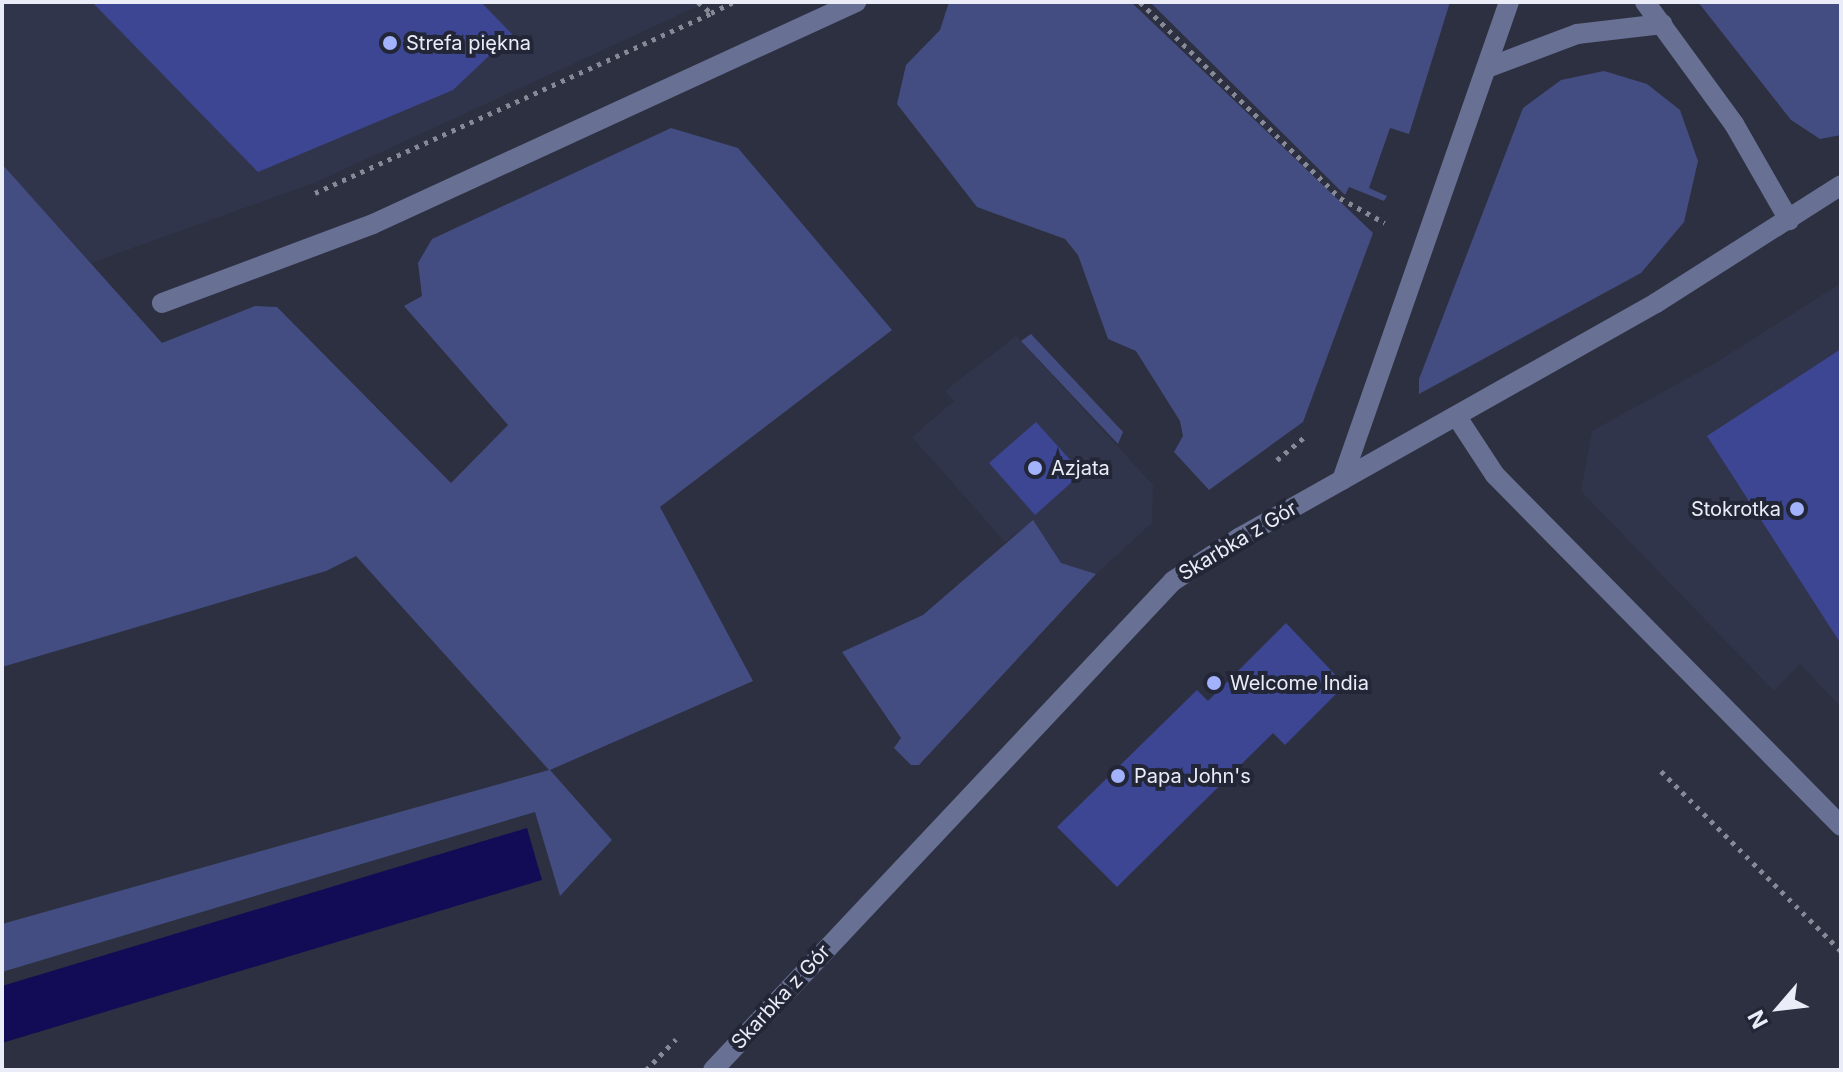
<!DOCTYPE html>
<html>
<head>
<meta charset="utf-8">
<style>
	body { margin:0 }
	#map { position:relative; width:1843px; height:1072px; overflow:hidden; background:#2c3040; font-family:Inter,sans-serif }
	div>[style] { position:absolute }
	.built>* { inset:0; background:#31354c }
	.green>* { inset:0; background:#444d81 }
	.water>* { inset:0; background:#120c56 }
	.building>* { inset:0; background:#3d4692 }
	.path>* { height:5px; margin-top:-2.5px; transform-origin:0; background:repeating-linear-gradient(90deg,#868996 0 4px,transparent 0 10px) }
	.service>* { height:20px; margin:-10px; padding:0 10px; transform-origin:10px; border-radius:10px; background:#687093 }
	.minor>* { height:20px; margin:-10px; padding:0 10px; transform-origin:10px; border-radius:10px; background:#687093 }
	.tertiary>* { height:20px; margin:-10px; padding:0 10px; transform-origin:10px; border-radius:10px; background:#687093 }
	.dots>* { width:22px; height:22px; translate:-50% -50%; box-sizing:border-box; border:4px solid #222636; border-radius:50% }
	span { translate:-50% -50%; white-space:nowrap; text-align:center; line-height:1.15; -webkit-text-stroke:8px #222636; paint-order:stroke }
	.poi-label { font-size:20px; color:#eaecf7 }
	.left { translate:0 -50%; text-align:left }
	.right { translate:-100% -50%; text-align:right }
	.street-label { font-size:20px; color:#eaecf7 }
	.frame { position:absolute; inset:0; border:4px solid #eaecf7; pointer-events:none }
	.north { position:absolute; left:1739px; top:968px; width:80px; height:80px; -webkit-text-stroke:6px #222636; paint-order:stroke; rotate:242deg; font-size:22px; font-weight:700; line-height:32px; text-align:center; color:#eaecf7 }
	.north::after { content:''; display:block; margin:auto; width:28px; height:36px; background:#eaecf7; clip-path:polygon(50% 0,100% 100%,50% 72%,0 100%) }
</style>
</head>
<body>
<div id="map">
	<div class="built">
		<div style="clip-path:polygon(2px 2px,707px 2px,314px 183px,91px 263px,2px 164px)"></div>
		<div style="clip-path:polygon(1841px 283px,1841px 707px,1800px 664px,1774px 691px,1581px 491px,1592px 431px,1717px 362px)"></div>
		<div style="clip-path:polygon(1016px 336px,1153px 485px,1152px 523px,1096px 574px,1061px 563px,1033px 521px,1005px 542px,912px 437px,954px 401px,945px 391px)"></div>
	</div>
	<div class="green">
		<div style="clip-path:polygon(949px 2px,1131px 2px,1373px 233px,1303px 422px,1209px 490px,1174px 452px,1183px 436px,1180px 421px,1136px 351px,1108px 339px,1078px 255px,1065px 239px,977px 207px,897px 104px,906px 65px,940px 30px)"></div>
		<div style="clip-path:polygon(1150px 2px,1450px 2px,1409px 134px,1390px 128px,1369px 188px,1387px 196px,1384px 201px,1349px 187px,1345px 195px)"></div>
		<div style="clip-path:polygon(1698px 2px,1841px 2px,1841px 135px,1820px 139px,1791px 120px)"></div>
		<div style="clip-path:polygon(1604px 71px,1647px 84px,1680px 110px,1698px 161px,1684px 222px,1641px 273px,1419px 394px,1419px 379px,1523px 108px,1561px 80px)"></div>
		<div style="clip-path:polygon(671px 128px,738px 148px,892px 330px,660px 507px,753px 681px,550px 770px,612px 840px,560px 896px,535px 812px,2px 972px,2px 924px,549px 770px,356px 556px,326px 571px,2px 667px,2px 164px,162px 343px,255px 306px,277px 307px,451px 483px,508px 425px,404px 306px,422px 296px,418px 263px,432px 239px)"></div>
		<div style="clip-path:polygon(1031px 334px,1123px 432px,1118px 444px,1021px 341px)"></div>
		<div style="clip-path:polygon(1033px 520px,1061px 563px,1096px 574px,919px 765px,911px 765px,894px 748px,901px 738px,842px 652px,923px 615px)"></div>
	</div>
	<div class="water">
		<div style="clip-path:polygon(527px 828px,542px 880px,2px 1043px,2px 986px)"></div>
	</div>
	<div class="building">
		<div style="clip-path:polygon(92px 2px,481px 2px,512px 34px,453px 90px,258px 172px)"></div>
		<div style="clip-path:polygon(1841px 349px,1841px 644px,1707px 436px)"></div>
		<div style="clip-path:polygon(1036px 422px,1082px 473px,1035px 515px,989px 463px)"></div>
		<div style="clip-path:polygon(1286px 623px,1345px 685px,1285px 745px,1273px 733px,1117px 887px,1057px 827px,1197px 690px,1208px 701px)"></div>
	</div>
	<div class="path">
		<div style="left:698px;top:2px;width:17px;rotate:40deg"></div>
		<div style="left:711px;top:13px;width:25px;rotate:-26deg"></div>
		<div style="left:1140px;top:2px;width:280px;rotate:44.4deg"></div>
		<div style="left:1340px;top:198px;width:51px;rotate:29.1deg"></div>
		<div style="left:315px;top:193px;width:435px;rotate:-24.4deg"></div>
		<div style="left:1277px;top:460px;width:38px;rotate:-40deg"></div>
		<div style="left:1661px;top:771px;width:255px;rotate:45deg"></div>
		<div style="left:646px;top:1070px;width:43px;rotate:-45.9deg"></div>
	</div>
	<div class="service">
		<div style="left:1487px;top:68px;width:96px;rotate:-20.7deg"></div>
		<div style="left:1577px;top:34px;width:86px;rotate:-6.7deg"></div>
		<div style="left:162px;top:303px;width:225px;rotate:-20.5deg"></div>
		<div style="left:373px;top:224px;width:532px;rotate:-24.68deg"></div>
		<div style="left:1457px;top:417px;width:69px;rotate:56.8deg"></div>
		<div style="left:1495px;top:475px;width:493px;rotate:45.4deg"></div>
		<div style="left:1342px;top:480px;width:506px;rotate:-70.74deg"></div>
	</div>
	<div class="minor">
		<div style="left:1645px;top:2px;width:151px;rotate:53.9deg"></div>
		<div style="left:1734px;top:124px;width:111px;rotate:60.2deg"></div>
	</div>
	<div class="tertiary">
		<div style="left:713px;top:1070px;width:671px;rotate:-46.75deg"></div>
		<div style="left:1173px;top:581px;width:79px;rotate:-33.1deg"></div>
		<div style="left:1239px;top:538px;width:479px;rotate:-29.4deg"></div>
		<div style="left:1656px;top:303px;width:219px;rotate:-32.5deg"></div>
	</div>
	<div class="dots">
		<div style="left:390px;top:43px;background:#a3b2fd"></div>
		<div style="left:1035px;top:468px;background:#a3b2fd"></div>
		<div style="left:1797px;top:509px;background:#a3b2fd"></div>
		<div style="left:1214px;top:683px;background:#a3b2fd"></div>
		<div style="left:1118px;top:776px;background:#a3b2fd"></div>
	</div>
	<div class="poi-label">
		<span class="left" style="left:406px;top:43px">Strefa piękna</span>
		<span class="left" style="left:1051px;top:468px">Azjata</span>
		<span class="right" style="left:1781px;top:509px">Stokrotka</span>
		<span class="left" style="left:1230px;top:683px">Welcome India</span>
		<span class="left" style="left:1134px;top:776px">Papa John's</span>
	</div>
	<div class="street-label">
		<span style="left:1238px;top:541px;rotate:-31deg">Skarbka z Gór</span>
		<span style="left:781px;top:997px;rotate:-47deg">Skarbka z Gór</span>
	</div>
	<div class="frame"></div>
	<div class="north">N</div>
</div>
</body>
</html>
